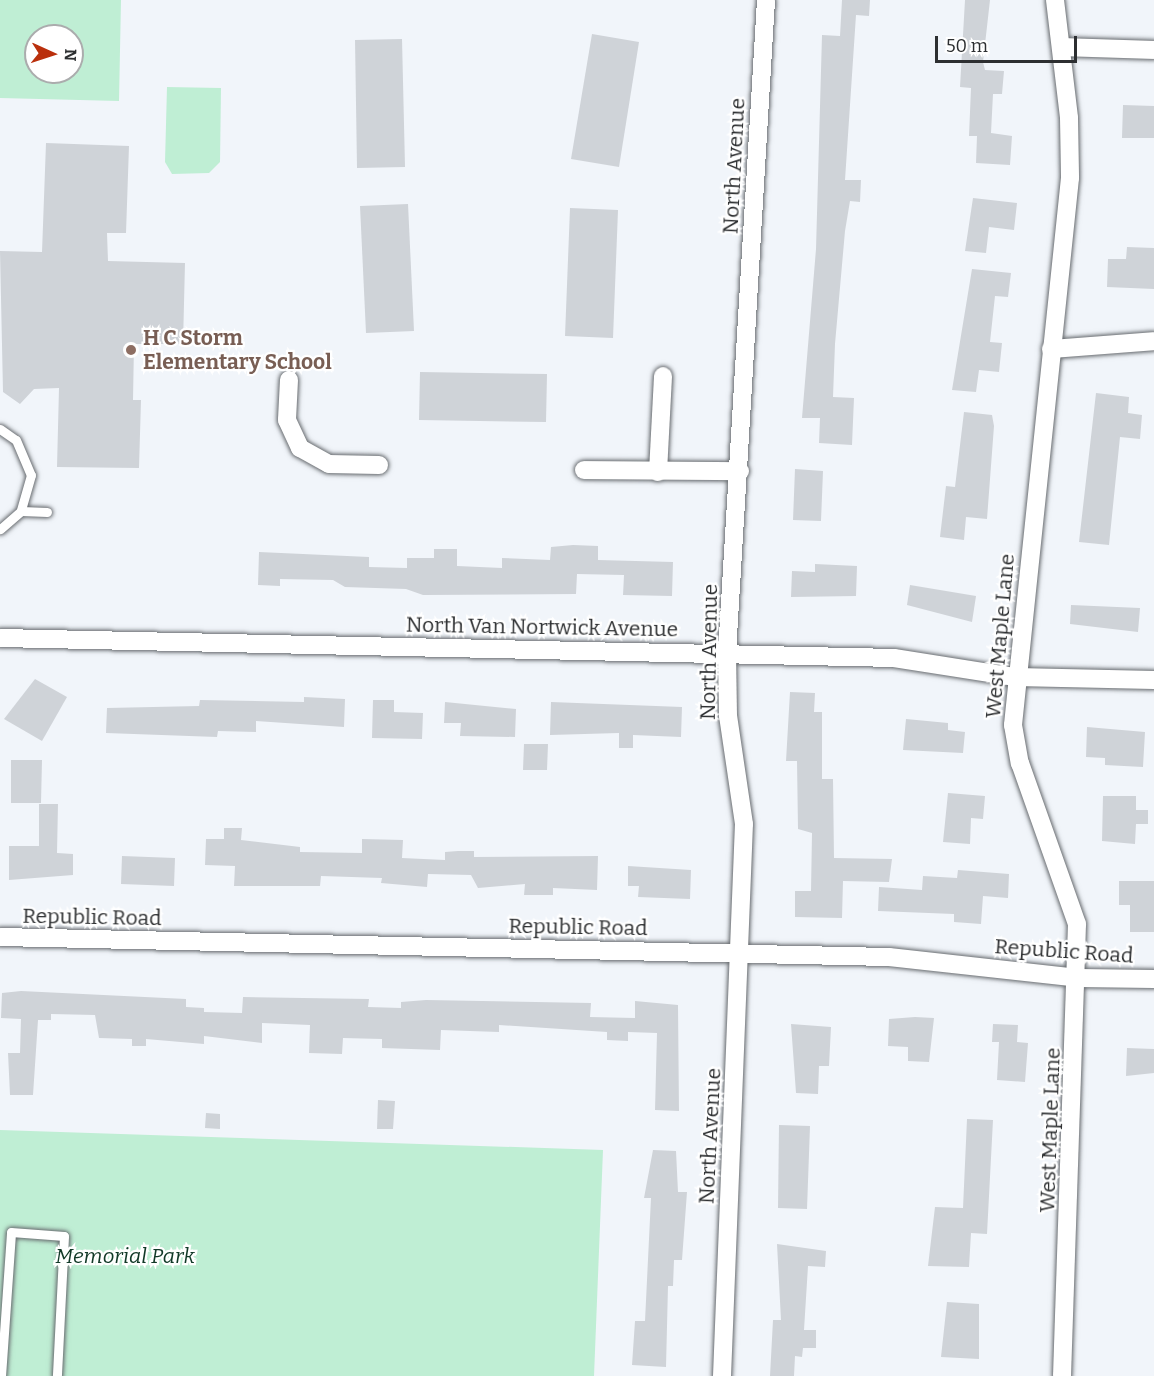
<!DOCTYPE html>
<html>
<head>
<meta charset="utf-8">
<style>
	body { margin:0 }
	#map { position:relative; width:1154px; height:1376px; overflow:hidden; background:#f1f5fa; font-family:Bitter,serif }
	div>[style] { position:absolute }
	.green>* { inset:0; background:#bfeed4 }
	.building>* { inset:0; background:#cfd3d8 }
	.roads { filter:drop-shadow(0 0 2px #686c70) drop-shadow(0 0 2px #686c70) }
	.service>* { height:9px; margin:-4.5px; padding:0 4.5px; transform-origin:4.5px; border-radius:4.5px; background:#fff }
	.minor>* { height:18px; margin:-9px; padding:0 9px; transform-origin:9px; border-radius:9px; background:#fff }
	.dots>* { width:16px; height:16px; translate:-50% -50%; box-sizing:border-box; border:3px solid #fff; border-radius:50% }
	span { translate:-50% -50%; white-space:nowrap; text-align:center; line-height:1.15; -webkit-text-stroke:4.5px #fff; paint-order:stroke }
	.street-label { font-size:21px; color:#2d2f31 }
	.education-label { font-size:21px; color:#785e54; font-weight:700 }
	.left { translate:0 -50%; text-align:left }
	.park-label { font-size:21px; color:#113927; font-style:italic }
	.north { position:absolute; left:24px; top:24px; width:60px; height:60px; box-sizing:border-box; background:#fff; border:2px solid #abacad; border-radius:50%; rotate:93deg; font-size:16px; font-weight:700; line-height:24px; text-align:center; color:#2d2f31 }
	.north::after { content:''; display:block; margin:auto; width:21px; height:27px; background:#ba300d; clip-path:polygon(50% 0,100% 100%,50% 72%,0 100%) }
	.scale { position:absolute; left:935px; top:36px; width:142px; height:27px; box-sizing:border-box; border:3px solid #2d2f31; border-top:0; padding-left:8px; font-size:18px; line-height:21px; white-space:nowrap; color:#2d2f31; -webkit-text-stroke:4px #fff; paint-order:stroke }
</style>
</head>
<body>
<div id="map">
	<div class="green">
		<div style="clip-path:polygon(evenodd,0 0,121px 0,119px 101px,0 98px,0 0,36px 36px,72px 36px,72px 72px,36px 72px,36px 36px)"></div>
		<div style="clip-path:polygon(167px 87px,221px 88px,220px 162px,209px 173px,172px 174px,165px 162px)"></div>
		<div style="clip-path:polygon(0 1130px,603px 1150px,594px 1376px,0 1376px)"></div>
	</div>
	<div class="building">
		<div style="clip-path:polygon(842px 0,870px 0,869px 16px,856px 15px,845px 180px,861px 180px,860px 202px,850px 201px,845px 231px,835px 344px,833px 397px,854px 398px,852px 445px,819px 443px,820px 418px,802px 418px,816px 249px,822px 35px,840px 36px)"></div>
		<div style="clip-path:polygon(965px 0,990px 0,983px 62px,985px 70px,1004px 71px,1002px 94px,993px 94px,991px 133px,1012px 136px,1010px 165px,976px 163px,977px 136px,969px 136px,971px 88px,960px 87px)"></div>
		<div style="clip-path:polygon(592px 34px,639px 42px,619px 167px,571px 159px)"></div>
		<div style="clip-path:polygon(402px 39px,405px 167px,357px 168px,355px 40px)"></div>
		<div style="clip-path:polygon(1123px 105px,1154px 106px,1154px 138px,1122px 138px)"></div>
		<div style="clip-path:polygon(46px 143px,129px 146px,126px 233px,107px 233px,108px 261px,185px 263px,183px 344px,134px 344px,133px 400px,141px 400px,139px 468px,57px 467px,59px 388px,34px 389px,20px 404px,3px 392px,0 251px,42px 252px)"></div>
		<div style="clip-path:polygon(973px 198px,1017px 203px,1014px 230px,989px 227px,986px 253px,965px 251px)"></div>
		<div style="clip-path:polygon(408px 204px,414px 331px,366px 333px,360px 206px)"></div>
		<div style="clip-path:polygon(570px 208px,618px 210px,613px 338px,565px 336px)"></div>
		<div style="clip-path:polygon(1127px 247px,1154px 248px,1154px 289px,1107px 287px,1108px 259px,1126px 259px)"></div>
		<div style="clip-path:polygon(972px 269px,1011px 273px,1008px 297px,995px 296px,990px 342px,1002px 343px,999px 372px,979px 370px,976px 392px,952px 390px)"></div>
		<div style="clip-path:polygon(420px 372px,547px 374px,546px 422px,419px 420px)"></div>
		<div style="clip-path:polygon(1096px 393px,1129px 397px,1128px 413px,1142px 415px,1140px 439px,1120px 437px,1109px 545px,1079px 542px)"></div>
		<div style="clip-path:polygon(964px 412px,992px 415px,994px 426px,987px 519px,966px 517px,964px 540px,940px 537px,946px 486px,955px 487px)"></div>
		<div style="clip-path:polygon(795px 469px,823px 471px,821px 521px,793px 520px)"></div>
		<div style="clip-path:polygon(573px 545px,598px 546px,598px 560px,673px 562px,672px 596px,623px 595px,624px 575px,577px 574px,576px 594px,423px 595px,406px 589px,345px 587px,333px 580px,280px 579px,280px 586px,258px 585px,259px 552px,369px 557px,369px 567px,407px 568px,407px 558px,434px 558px,434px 549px,457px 549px,457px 566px,502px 568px,502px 558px,550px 560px,551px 547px)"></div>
		<div style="clip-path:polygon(815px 564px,857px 566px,856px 596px,791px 597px,792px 571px,815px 572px)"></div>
		<div style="clip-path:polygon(910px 585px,976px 596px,972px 622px,907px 605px)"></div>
		<div style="clip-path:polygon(1071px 605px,1140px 608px,1138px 632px,1070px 624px)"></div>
		<div style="clip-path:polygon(35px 679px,67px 697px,42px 741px,4px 719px)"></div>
		<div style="clip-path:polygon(790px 692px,815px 693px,814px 712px,822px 712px,822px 779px,833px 779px,834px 858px,892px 859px,889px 882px,843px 881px,842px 918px,795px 917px,795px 891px,811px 891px,812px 833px,798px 829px,797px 761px,786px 761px)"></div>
		<div style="clip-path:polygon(304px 697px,345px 699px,344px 727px,256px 721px,256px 732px,218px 731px,217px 737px,106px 733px,107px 708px,199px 706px,200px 700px,304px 702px)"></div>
		<div style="clip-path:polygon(373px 700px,394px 700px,394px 712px,423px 713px,422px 739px,372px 738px)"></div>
		<div style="clip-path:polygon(445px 702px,516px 709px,515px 737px,460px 736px,461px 723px,444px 723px)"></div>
		<div style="clip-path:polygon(551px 702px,682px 707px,681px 737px,633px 735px,633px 748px,619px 748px,619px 733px,550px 735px)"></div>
		<div style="clip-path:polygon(906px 719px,948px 723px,948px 730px,965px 732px,963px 753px,903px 750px)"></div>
		<div style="clip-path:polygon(1087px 727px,1145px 732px,1143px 767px,1105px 765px,1105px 758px,1086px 757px)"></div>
		<div style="clip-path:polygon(524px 744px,548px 744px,547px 770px,523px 770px)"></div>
		<div style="clip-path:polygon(11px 760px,42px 760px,41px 803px,11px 803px)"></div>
		<div style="clip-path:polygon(948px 793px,985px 796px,983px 819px,971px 818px,970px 844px,943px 842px)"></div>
		<div style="clip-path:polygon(1103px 796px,1136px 796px,1136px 810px,1148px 810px,1148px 824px,1136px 824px,1135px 844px,1102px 841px)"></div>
		<div style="clip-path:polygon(39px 804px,58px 804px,57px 853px,73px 854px,73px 875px,9px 880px,9px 846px,39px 846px)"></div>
		<div style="clip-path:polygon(224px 828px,242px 828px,241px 840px,300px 847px,300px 852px,362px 853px,362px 839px,403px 840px,402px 858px,445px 860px,445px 852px,458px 851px,474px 851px,474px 857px,598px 856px,597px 890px,553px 888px,553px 895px,524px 895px,525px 884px,478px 888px,471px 875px,428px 874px,427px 887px,381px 883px,382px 878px,321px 876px,320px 886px,234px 886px,235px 866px,205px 865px,206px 839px,224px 839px)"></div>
		<div style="clip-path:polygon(122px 856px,175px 858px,174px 886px,121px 884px)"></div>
		<div style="clip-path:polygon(628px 866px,691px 870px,690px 899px,638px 897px,639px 886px,628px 886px)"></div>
		<div style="clip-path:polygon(958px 870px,1009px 874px,1008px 898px,983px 896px,981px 924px,954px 922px,954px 914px,878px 911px,879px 887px,922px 890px,923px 876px,957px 878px)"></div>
		<div style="clip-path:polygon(1119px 881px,1154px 881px,1154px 932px,1130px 932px,1130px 905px,1119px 905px)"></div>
		<div style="clip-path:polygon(21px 991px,186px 999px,186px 1007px,204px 1008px,204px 1012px,242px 1013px,243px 997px,369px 999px,368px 1007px,401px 1008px,401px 1002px,426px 1000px,591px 1003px,590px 1017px,635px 1018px,635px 1001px,678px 1005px,679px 1111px,655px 1110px,657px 1033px,628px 1032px,628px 1041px,607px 1040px,607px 1032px,499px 1025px,499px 1032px,441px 1030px,440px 1050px,382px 1048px,382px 1039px,343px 1038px,342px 1054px,309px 1053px,310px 1025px,262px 1023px,262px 1043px,204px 1036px,204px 1044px,146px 1039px,146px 1046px,132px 1046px,132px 1039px,99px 1038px,95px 1015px,51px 1014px,51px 1020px,38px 1020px,33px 1095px,10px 1095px,8px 1053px,20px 1053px,21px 1019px,1px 1018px,2px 993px)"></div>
		<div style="clip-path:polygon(915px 1017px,934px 1018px,929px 1062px,908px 1061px,908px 1047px,888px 1046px,889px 1019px)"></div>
		<div style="clip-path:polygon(791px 1024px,831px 1027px,829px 1066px,819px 1066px,818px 1094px,796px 1093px)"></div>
		<div style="clip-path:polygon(993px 1024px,1018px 1025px,1017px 1042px,1028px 1043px,1025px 1082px,997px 1080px,999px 1042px,992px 1042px)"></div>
		<div style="clip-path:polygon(1127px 1048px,1154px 1049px,1154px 1073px,1126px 1076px)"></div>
		<div style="clip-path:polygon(378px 1100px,395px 1101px,393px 1129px,377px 1129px)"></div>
		<div style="clip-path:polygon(206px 1113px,220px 1114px,220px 1129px,205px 1128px)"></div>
		<div style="clip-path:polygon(967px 1119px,993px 1120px,987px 1234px,971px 1233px,969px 1267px,928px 1266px,935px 1207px,963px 1208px)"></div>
		<div style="clip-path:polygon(779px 1125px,810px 1126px,807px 1209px,778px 1208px)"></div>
		<div style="clip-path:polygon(653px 1150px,676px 1151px,678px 1192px,687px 1192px,682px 1260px,674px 1260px,673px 1286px,668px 1286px,666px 1367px,632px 1365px,635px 1321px,645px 1321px,651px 1198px,644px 1198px)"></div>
		<div style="clip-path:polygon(777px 1244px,826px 1251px,825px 1267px,808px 1266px,804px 1330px,816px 1330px,816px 1348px,803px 1348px,802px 1357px,795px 1356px,794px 1376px,770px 1376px,773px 1320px,781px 1320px)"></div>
		<div style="clip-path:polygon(947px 1302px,979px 1304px,979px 1359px,941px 1357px)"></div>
	</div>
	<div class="roads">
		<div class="service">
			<div style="left:0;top:429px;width:19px;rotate:35deg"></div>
			<div style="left:16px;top:440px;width:38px;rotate:67deg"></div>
			<div style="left:31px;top:475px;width:37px;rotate:106deg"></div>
			<div style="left:21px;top:511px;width:28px;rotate:139deg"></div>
			<div style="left:21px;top:511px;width:26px;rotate:2deg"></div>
			<div style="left:1px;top:1376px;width:144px;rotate:-86deg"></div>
			<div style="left:11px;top:1232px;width:53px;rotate:4.3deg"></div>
			<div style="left:64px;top:1236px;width:140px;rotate:92.9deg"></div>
		</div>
		<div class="minor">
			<div style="left:1055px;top:0;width:119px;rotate:83.2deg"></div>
			<div style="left:1069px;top:118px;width:60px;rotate:89deg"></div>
			<div style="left:1070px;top:178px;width:550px;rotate:95.95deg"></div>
			<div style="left:1013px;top:725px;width:39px;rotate:80deg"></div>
			<div style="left:1020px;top:763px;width:171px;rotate:70.5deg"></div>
			<div style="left:1077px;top:924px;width:452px;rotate:91.9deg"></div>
			<div style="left:1062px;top:47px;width:92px;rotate:1.9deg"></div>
			<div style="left:1051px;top:349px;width:103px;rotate:-4.4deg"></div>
			<div style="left:289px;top:380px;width:40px;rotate:92.9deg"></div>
			<div style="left:287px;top:420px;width:31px;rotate:65deg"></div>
			<div style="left:300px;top:448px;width:33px;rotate:29deg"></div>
			<div style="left:329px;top:464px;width:50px;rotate:1.1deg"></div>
			<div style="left:584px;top:470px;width:156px;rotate:0.4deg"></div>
			<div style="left:658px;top:472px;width:96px;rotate:-87deg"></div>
			<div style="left:0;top:638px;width:894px;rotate:1.28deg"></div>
			<div style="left:894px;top:658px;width:123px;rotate:8.9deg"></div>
			<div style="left:1016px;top:677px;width:138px;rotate:1.2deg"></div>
			<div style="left:0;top:937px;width:889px;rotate:1.29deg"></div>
			<div style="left:889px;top:957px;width:190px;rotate:6.3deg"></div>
			<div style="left:1078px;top:978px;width:76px;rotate:0.8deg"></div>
			<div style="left:722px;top:1376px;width:552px;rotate:-87.72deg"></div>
			<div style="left:744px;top:824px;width:109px;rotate:-98.4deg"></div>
			<div style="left:728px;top:716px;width:63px;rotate:-90.9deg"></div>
			<div style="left:727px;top:653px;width:654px;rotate:-86.58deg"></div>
		</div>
	</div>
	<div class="dots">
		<div style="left:131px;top:350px;background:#8d6e63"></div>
	</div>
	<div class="street-label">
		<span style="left:734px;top:166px;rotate:-87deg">North Avenue</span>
		<span style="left:542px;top:627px;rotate:1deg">North Van Nortwick Avenue</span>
		<span style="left:1000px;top:636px;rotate:-85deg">West Maple Lane</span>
		<span style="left:709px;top:652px;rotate:-89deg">North Avenue</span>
		<span style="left:92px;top:917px;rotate:1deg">Republic Road</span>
		<span style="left:578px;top:927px;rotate:1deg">Republic Road</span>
		<span style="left:1064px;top:951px;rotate:4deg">Republic Road</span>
		<span style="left:1050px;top:1130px;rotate:-88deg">West Maple Lane</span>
		<span style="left:710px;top:1136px;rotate:-87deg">North Avenue</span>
	</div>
	<div class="education-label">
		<span class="left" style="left:143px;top:350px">H C Storm<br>Elementary School</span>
	</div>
	<div class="park-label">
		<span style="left:125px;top:1256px">Memorial Park</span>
	</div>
	<div class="north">N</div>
	<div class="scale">50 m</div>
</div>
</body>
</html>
